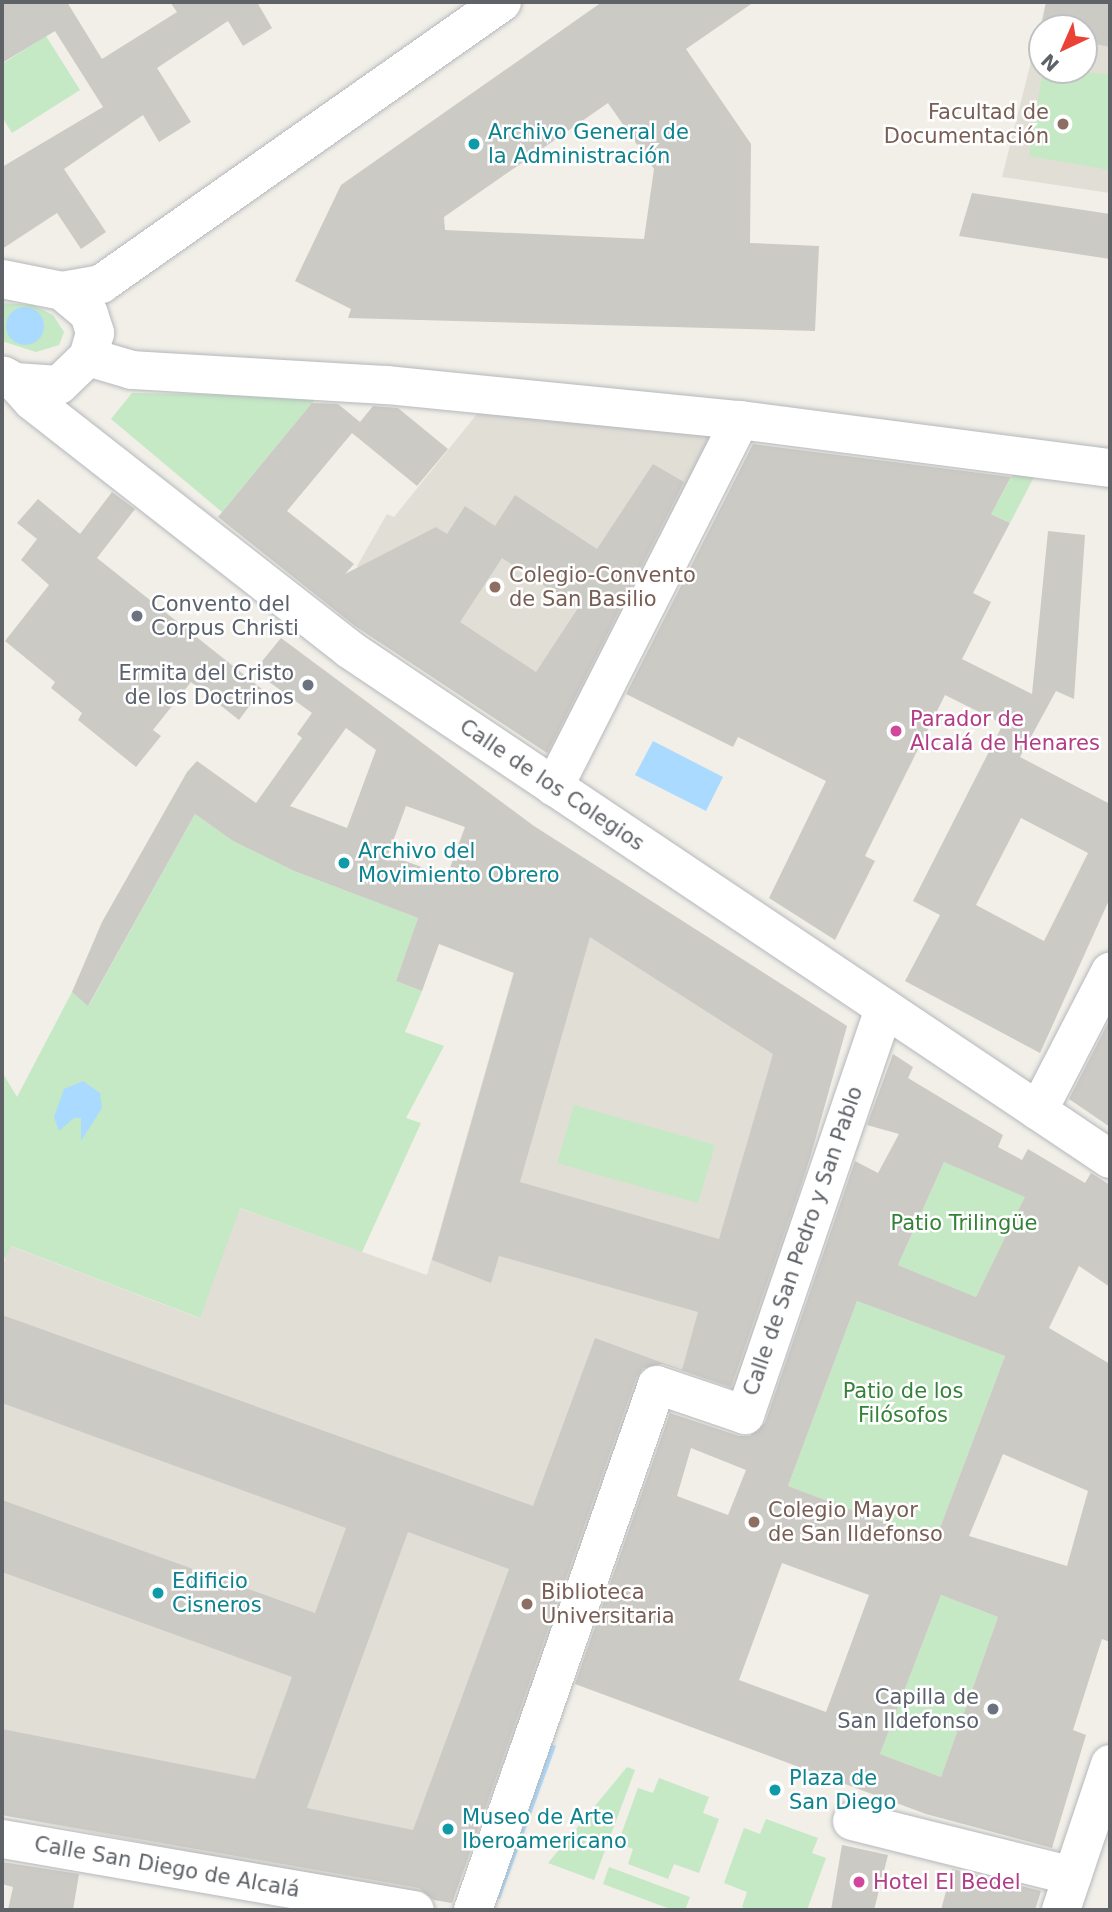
<!DOCTYPE html>
<html>
<head>
<meta charset="utf-8">
<style>
	body { margin:0 }
	#map { position:relative; width:1112px; height:1912px; overflow:hidden; background:#f1efe8; font-family:"DejaVu Sans",sans-serif }
	div>[style] { position:absolute }
	.education>* { inset:0; background:#e1ded6 }
	.green>* { inset:0; background:#c5e8c5 }
	.water>* { inset:0; background:#aadaff }
	.round { border-radius:50% }
	.building>* { inset:0; background:#cccac5 }
	.roads { filter:drop-shadow(0 0 2px #b5b8bc) drop-shadow(0 0 2px #b5b8bc) }
	.minor>* { height:38px; margin:-19px; padding:0 19px; transform-origin:19px; border-radius:19px; background:#fff }
	.dots>* { width:19px; height:19px; translate:-50% -50%; box-sizing:border-box; border:4px solid #fff; border-radius:50% }
	span { translate:-50% -50%; white-space:nowrap; text-align:center; line-height:1.15; -webkit-text-stroke:5px #fff; paint-order:stroke }
	.education-label { font-size:21px; color:#785e54 }
	.right { translate:-100% -50%; text-align:right }
	.left { translate:0 -50%; text-align:left }
	.culture-label { font-size:21px; color:#0d838f }
	.worship-label { font-size:21px; color:#5b616d }
	.hotel-label { font-size:21px; color:#b23c85 }
	.street-label { font-size:21px; color:#5f6368 }
	.park-label { font-size:21px; color:#348238 }
	.frame { position:absolute; inset:0; border:4px solid #5f6368; pointer-events:none }
	.north { position:absolute; left:1028px; top:14px; width:70px; height:70px; box-sizing:border-box; background:#fff; border:2px solid #bfc1c3; border-radius:50%; rotate:224deg; font-size:19px; font-weight:700; line-height:28px; text-align:center; color:#5f6368 }
	.north::after { content:''; display:block; margin:auto; width:24px; height:32px; background:#ea4335; clip-path:polygon(50% 0,100% 100%,50% 72%,0 100%) }
</style>
</head>
<body>
<div id="map">
	<div class="education">
		<div style="clip-path:polygon(evenodd,1046px 2px,1110px 2px,1110px 193px,1002px 177px,1046px 2px,1042px 28px,1084px 28px,1084px 70px,1042px 70px,1042px 28px)"></div>
		<div style="clip-path:polygon(485px 404px,719px 431px,560px 761px,330px 606px,360px 570px,357px 566px,387px 514px,394px 517px)"></div>
		<div style="clip-path:polygon(552px 838px,847px 1026px,743px 1393px,652px 1360px,452px 1903px,2px 1815px,2px 1268px,10px 1246px,199px 1318px,239px 1208px,427px 1275px)"></div>
	</div>
	<div class="green">
		<div style="clip-path:polygon(46px 36px,80px 90px,12px 133px,2px 117px,2px 64px)"></div>
		<div style="clip-path:polygon(1043px 70px,1110px 74px,1110px 170px,1029px 156px)"></div>
		<div style="clip-path:polygon(2px 303px,33px 305px,53px 315px,64px 332px,59px 345px,36px 352px,2px 341px)"></div>
		<div style="clip-path:polygon(132px 393px,318px 396px,222px 512px,111px 419px)"></div>
		<div style="clip-path:polygon(1013px 474px,1034px 477px,1010px 523px,965px 501px,971px 490px,997px 503px)"></div>
		<div style="clip-path:polygon(195px 814px,233px 841px,294px 871px,418px 918px,396px 981px,422px 991px,405px 1032px,444px 1046px,406px 1118px,421px 1123px,362px 1252px,240px 1208px,200px 1318px,11px 1246px,5px 1259px,2px 1257px,2px 1072px,17px 1097px,72px 992px,89px 1005px)"></div>
		<div style="clip-path:polygon(574px 1105px,715px 1145px,698px 1203px,557px 1163px)"></div>
		<div style="clip-path:polygon(944px 1162px,1026px 1197px,976px 1297px,898px 1265px)"></div>
		<div style="clip-path:polygon(857px 1301px,1005px 1356px,935px 1541px,788px 1486px)"></div>
		<div style="clip-path:polygon(941px 1595px,998px 1617px,941px 1777px,880px 1754px)"></div>
		<div style="clip-path:polygon(627px 1767px,635px 1770px,594px 1880px,548px 1863px)"></div>
		<div style="clip-path:polygon(659px 1778px,709px 1797px,703px 1813px,719px 1819px,699px 1873px,674px 1864px,668px 1879px,628px 1864px,633px 1849px,618px 1843px,638px 1788px,653px 1793px)"></div>
		<div style="clip-path:polygon(766px 1819px,818px 1838px,812px 1853px,826px 1858px,807px 1910px,750px 1910px,742px 1907px,747px 1892px,724px 1883px,744px 1828px,760px 1834px)"></div>
		<div style="clip-path:polygon(609px 1867px,690px 1897px,685px 1910px,673px 1910px,603px 1884px)"></div>
	</div>
	<div class="water">
		<div class="round" style="left:6px;top:307px;width:38px;height:38px"></div>
		<div style="clip-path:polygon(653px 741px,723px 777px,706px 811px,635px 775px)"></div>
		<div style="clip-path:polygon(83px 1081px,100px 1093px,102px 1108px,81px 1141px,81px 1118px,74px 1118px,59px 1131px,54px 1117px,64px 1089px)"></div>
		<div style="clip-path:polygon(543px 1741px,556px 1746px,500px 1899px,488px 1896px)"></div>
	</div>
	<div class="building">
		<div style="clip-path:polygon(2px 2px,67px 2px,102px 59px,177px 12px,170px 2px,257px 2px,272px 28px,243px 46px,228px 21px,157px 68px,191px 122px,159px 142px,143px 115px,64px 169px,106px 232px,81px 249px,57px 213px,2px 249px,2px 167px,103px 107px,55px 31px,2px 63px)"></div>
		<div style="clip-path:polygon(evenodd,602px 2px,754px 2px,686px 49px,751px 144px,750px 243px,819px 246px,815px 331px,348px 318px,351px 309px,295px 281px,341px 185px,602px 2px,608px 103px,654px 169px,644px 239px,445px 230px,444px 217px,608px 103px)"></div>
		<div style="clip-path:polygon(1046px 2px,1110px 2px,1110px 47px,1084px 42px,1084px 28px,1042px 28px,1042px 34px,1042px 24px)"></div>
		<div style="clip-path:polygon(972px 193px,1110px 214px,1110px 259px,959px 236px)"></div>
		<div style="clip-path:polygon(evenodd,312px 403px,338px 404px,360px 422px,373px 406px,398px 408px,448px 449px,417px 486px,352px 433px,287px 511px,354px 564px,345px 574px,436px 527px,447px 534px,465px 506px,495px 526px,515px 495px,597px 549px,653px 464px,684px 482px,547px 753px,355px 626px,218px 517px,312px 403px,502px 558px,578px 608px,536px 672px,460px 622px,502px 558px)"></div>
		<div style="clip-path:polygon(evenodd,753px 444px,1011px 477px,991px 514px,1010px 523px,973px 593px,991px 602px,962px 659px,1032px 694px,1048px 531px,1085px 535px,1074px 699px,1056px 691px,1020px 757px,1110px 804px,1110px 898px,1040px 1053px,905px 981px,940px 915px,913px 901px,1003px 724px,945px 695px,865px 856px,875px 861px,835px 940px,769px 898px,826px 781px,738px 737px,733px 747px,626px 694px,753px 444px,1021px 818px,1088px 853px,1044px 941px,976px 905px,1021px 818px)"></div>
		<div style="clip-path:polygon(112px 492px,135px 509px,97px 558px,262px 689px,239px 720px,191px 682px,153px 730px,161px 736px,136px 767px,78px 720px,82px 713px,51px 688px,55px 682px,5px 641px,49px 585px,21px 560px,37px 539px,17px 523px,38px 499px,80px 534px)"></div>
		<div style="clip-path:polygon(evenodd,281px 638px,534px 826px,847px 1026px,810px 1158px,731px 1387px,663px 1364px,643px 1368px,636px 1378px,452px 1903px,434px 1900px,419px 1888px,2px 1815px,2px 1729px,255px 1779px,292px 1677px,2px 1572px,2px 1500px,315px 1613px,346px 1528px,2px 1403px,2px 1315px,533px 1506px,595px 1338px,682px 1370px,698px 1312px,499px 1256px,491px 1283px,432px 1260px,514px 973px,439px 944px,422px 991px,396px 981px,418px 918px,294px 871px,233px 841px,195px 814px,88px 1006px,72px 992px,102px 922px,187px 772px,197px 761px,256px 803px,302px 738px,297px 734px,312px 713px,254px 671px,281px 638px,346px 728px,376px 750px,347px 828px,290px 806px,346px 728px,281px 638px,406px 806px,465px 827px,447px 876px,388px 855px,406px 806px,281px 638px,590px 937px,773px 1054px,719px 1239px,520px 1182px,590px 937px,281px 638px,408px 1532px,509px 1569px,413px 1830px,307px 1808px,408px 1532px)"></div>
		<div style="clip-path:polygon(1110px 1019px,1110px 1127px,1069px 1099px)"></div>
		<div style="clip-path:polygon(evenodd,893px 1054px,913px 1067px,908px 1078px,1003px 1135px,998px 1147px,1022px 1160px,1028px 1149px,1085px 1183px,1091px 1173px,1110px 1185px,1110px 1287px,1079px 1266px,1049px 1328px,1110px 1364px,1110px 1642px,1102px 1639px,1073px 1730px,1086px 1735px,1052px 1848px,926px 1814px,575px 1684px,670px 1413px,739px 1436px,750px 1436px,765px 1423px,855px 1161px,878px 1173px,899px 1134px,867px 1125px,893px 1054px,944px 1162px,1025px 1197px,976px 1297px,898px 1265px,944px 1162px,893px 1054px,857px 1301px,1005px 1356px,935px 1541px,788px 1486px,857px 1301px,893px 1054px,691px 1448px,746px 1470px,728px 1515px,677px 1496px,691px 1448px,893px 1054px,1003px 1454px,1088px 1491px,1067px 1566px,969px 1536px,1003px 1454px,893px 1054px,782px 1563px,869px 1595px,826px 1712px,739px 1680px,782px 1563px,893px 1054px,941px 1595px,998px 1617px,941px 1777px,880px 1754px,941px 1595px)"></div>
		<div style="clip-path:polygon(842px 1845px,888px 1855px,874px 1910px,831px 1910px)"></div>
		<div style="clip-path:polygon(2px 1862px,79px 1874px,73px 1910px,8px 1910px,13px 1887px,2px 1884px)"></div>
		<div style="clip-path:polygon(952px 1869px,1041px 1891px,1035px 1910px,941px 1910px)"></div>
	</div>
	<div class="roads">
		<div class="minor">
			<div style="left:2px;top:279px;width:61px;rotate:11.3deg"></div>
			<div style="left:62px;top:291px;width:35px;rotate:40deg"></div>
			<div style="left:89px;top:314px;width:20px;rotate:72deg"></div>
			<div style="left:95px;top:333px;width:25px;rotate:106deg"></div>
			<div style="left:88px;top:357px;width:40px;rotate:136deg"></div>
			<div style="left:59px;top:385px;width:44px;rotate:-176.1deg"></div>
			<div style="left:15px;top:382px;width:13px;rotate:-151deg"></div>
			<div style="left:62px;top:291px;width:40px;rotate:-10deg"></div>
			<div style="left:101px;top:284px;width:490px;rotate:-35.1deg"></div>
			<div style="left:88px;top:357px;width:46px;rotate:16.5deg"></div>
			<div style="left:132px;top:370px;width:255px;rotate:3.4deg"></div>
			<div style="left:387px;top:385px;width:355px;rotate:5.7deg"></div>
			<div style="left:740px;top:420px;width:373px;rotate:7.4deg"></div>
			<div style="left:15px;top:382px;width:25px;rotate:48deg"></div>
			<div style="left:32px;top:401px;width:402px;rotate:38deg"></div>
			<div style="left:349px;top:649px;width:916px;rotate:33.83deg"></div>
			<div style="left:554px;top:787px;width:411px;rotate:-63.1deg"></div>
			<div style="left:1038px;top:1111px;width:157px;rotate:-62.6deg"></div>
			<div style="left:852px;top:1821px;width:227px;rotate:14deg"></div>
			<div style="left:2px;top:1839px;width:419px;rotate:9.8deg"></div>
			<div style="left:473px;top:1910px;width:556px;rotate:-70.69deg"></div>
			<div style="left:657px;top:1385px;width:93px;rotate:18.8deg"></div>
			<div style="left:745px;top:1415px;width:430px;rotate:-71.1deg"></div>
			<div style="left:1061px;top:1910px;width:154px;rotate:-71.4deg"></div>
		</div>
	</div>
	<div class="dots">
		<div style="left:1063px;top:124px;background:#8d6e63"></div>
		<div style="left:474px;top:144px;background:#0f9aa8"></div>
		<div style="left:495px;top:587px;background:#8d6e63"></div>
		<div style="left:137px;top:616px;background:#6b7280"></div>
		<div style="left:308px;top:685px;background:#6b7280"></div>
		<div style="left:896px;top:731px;background:#d1479c"></div>
		<div style="left:344px;top:863px;background:#0f9aa8"></div>
		<div style="left:754px;top:1522px;background:#8d6e63"></div>
		<div style="left:158px;top:1593px;background:#0f9aa8"></div>
		<div style="left:527px;top:1604px;background:#8d6e63"></div>
		<div style="left:993px;top:1709px;background:#6b7280"></div>
		<div style="left:775px;top:1790px;background:#0f9aa8"></div>
		<div style="left:448px;top:1829px;background:#0f9aa8"></div>
		<div style="left:859px;top:1882px;background:#d1479c"></div>
	</div>
	<div class="education-label">
		<span class="right" style="left:1049px;top:124px">Facultad de<br>Documentación</span>
		<span class="left" style="left:509px;top:587px">Colegio-Convento<br>de San Basilio</span>
		<span class="left" style="left:768px;top:1522px">Colegio Mayor<br>de San Ildefonso</span>
		<span class="left" style="left:541px;top:1604px">Biblioteca<br>Universitaria</span>
	</div>
	<div class="culture-label">
		<span class="left" style="left:488px;top:144px">Archivo General de<br>la Administración</span>
		<span class="left" style="left:358px;top:863px">Archivo del<br>Movimiento Obrero</span>
		<span class="left" style="left:172px;top:1593px">Edificio<br>Cisneros</span>
		<span class="left" style="left:789px;top:1790px">Plaza de<br>San Diego</span>
		<span class="left" style="left:462px;top:1829px">Museo de Arte<br>Iberoamericano</span>
	</div>
	<div class="worship-label">
		<span class="left" style="left:151px;top:616px">Convento del<br>Corpus Christi</span>
		<span class="right" style="left:294px;top:685px">Ermita del Cristo<br>de los Doctrinos</span>
		<span class="right" style="left:979px;top:1709px">Capilla de<br>San Ildefonso</span>
	</div>
	<div class="hotel-label">
		<span class="left" style="left:910px;top:731px">Parador de<br>Alcalá de Henares</span>
		<span class="left" style="left:873px;top:1882px">Hotel El Bedel</span>
	</div>
	<div class="street-label">
		<span style="left:552px;top:785px;rotate:34deg">Calle de los Colegios</span>
		<span style="left:803px;top:1241px;rotate:-71deg">Calle de San Pedro y San Pablo</span>
		<span style="left:167px;top:1867px;rotate:10deg">Calle San Diego de Alcalá</span>
	</div>
	<div class="park-label">
		<span style="left:964px;top:1223px">Patio Trilingüe</span>
		<span style="left:903px;top:1403px">Patio de los<br>Filósofos</span>
	</div>
	<div class="frame"></div>
	<div class="north">N</div>
</div>
</body>
</html>
